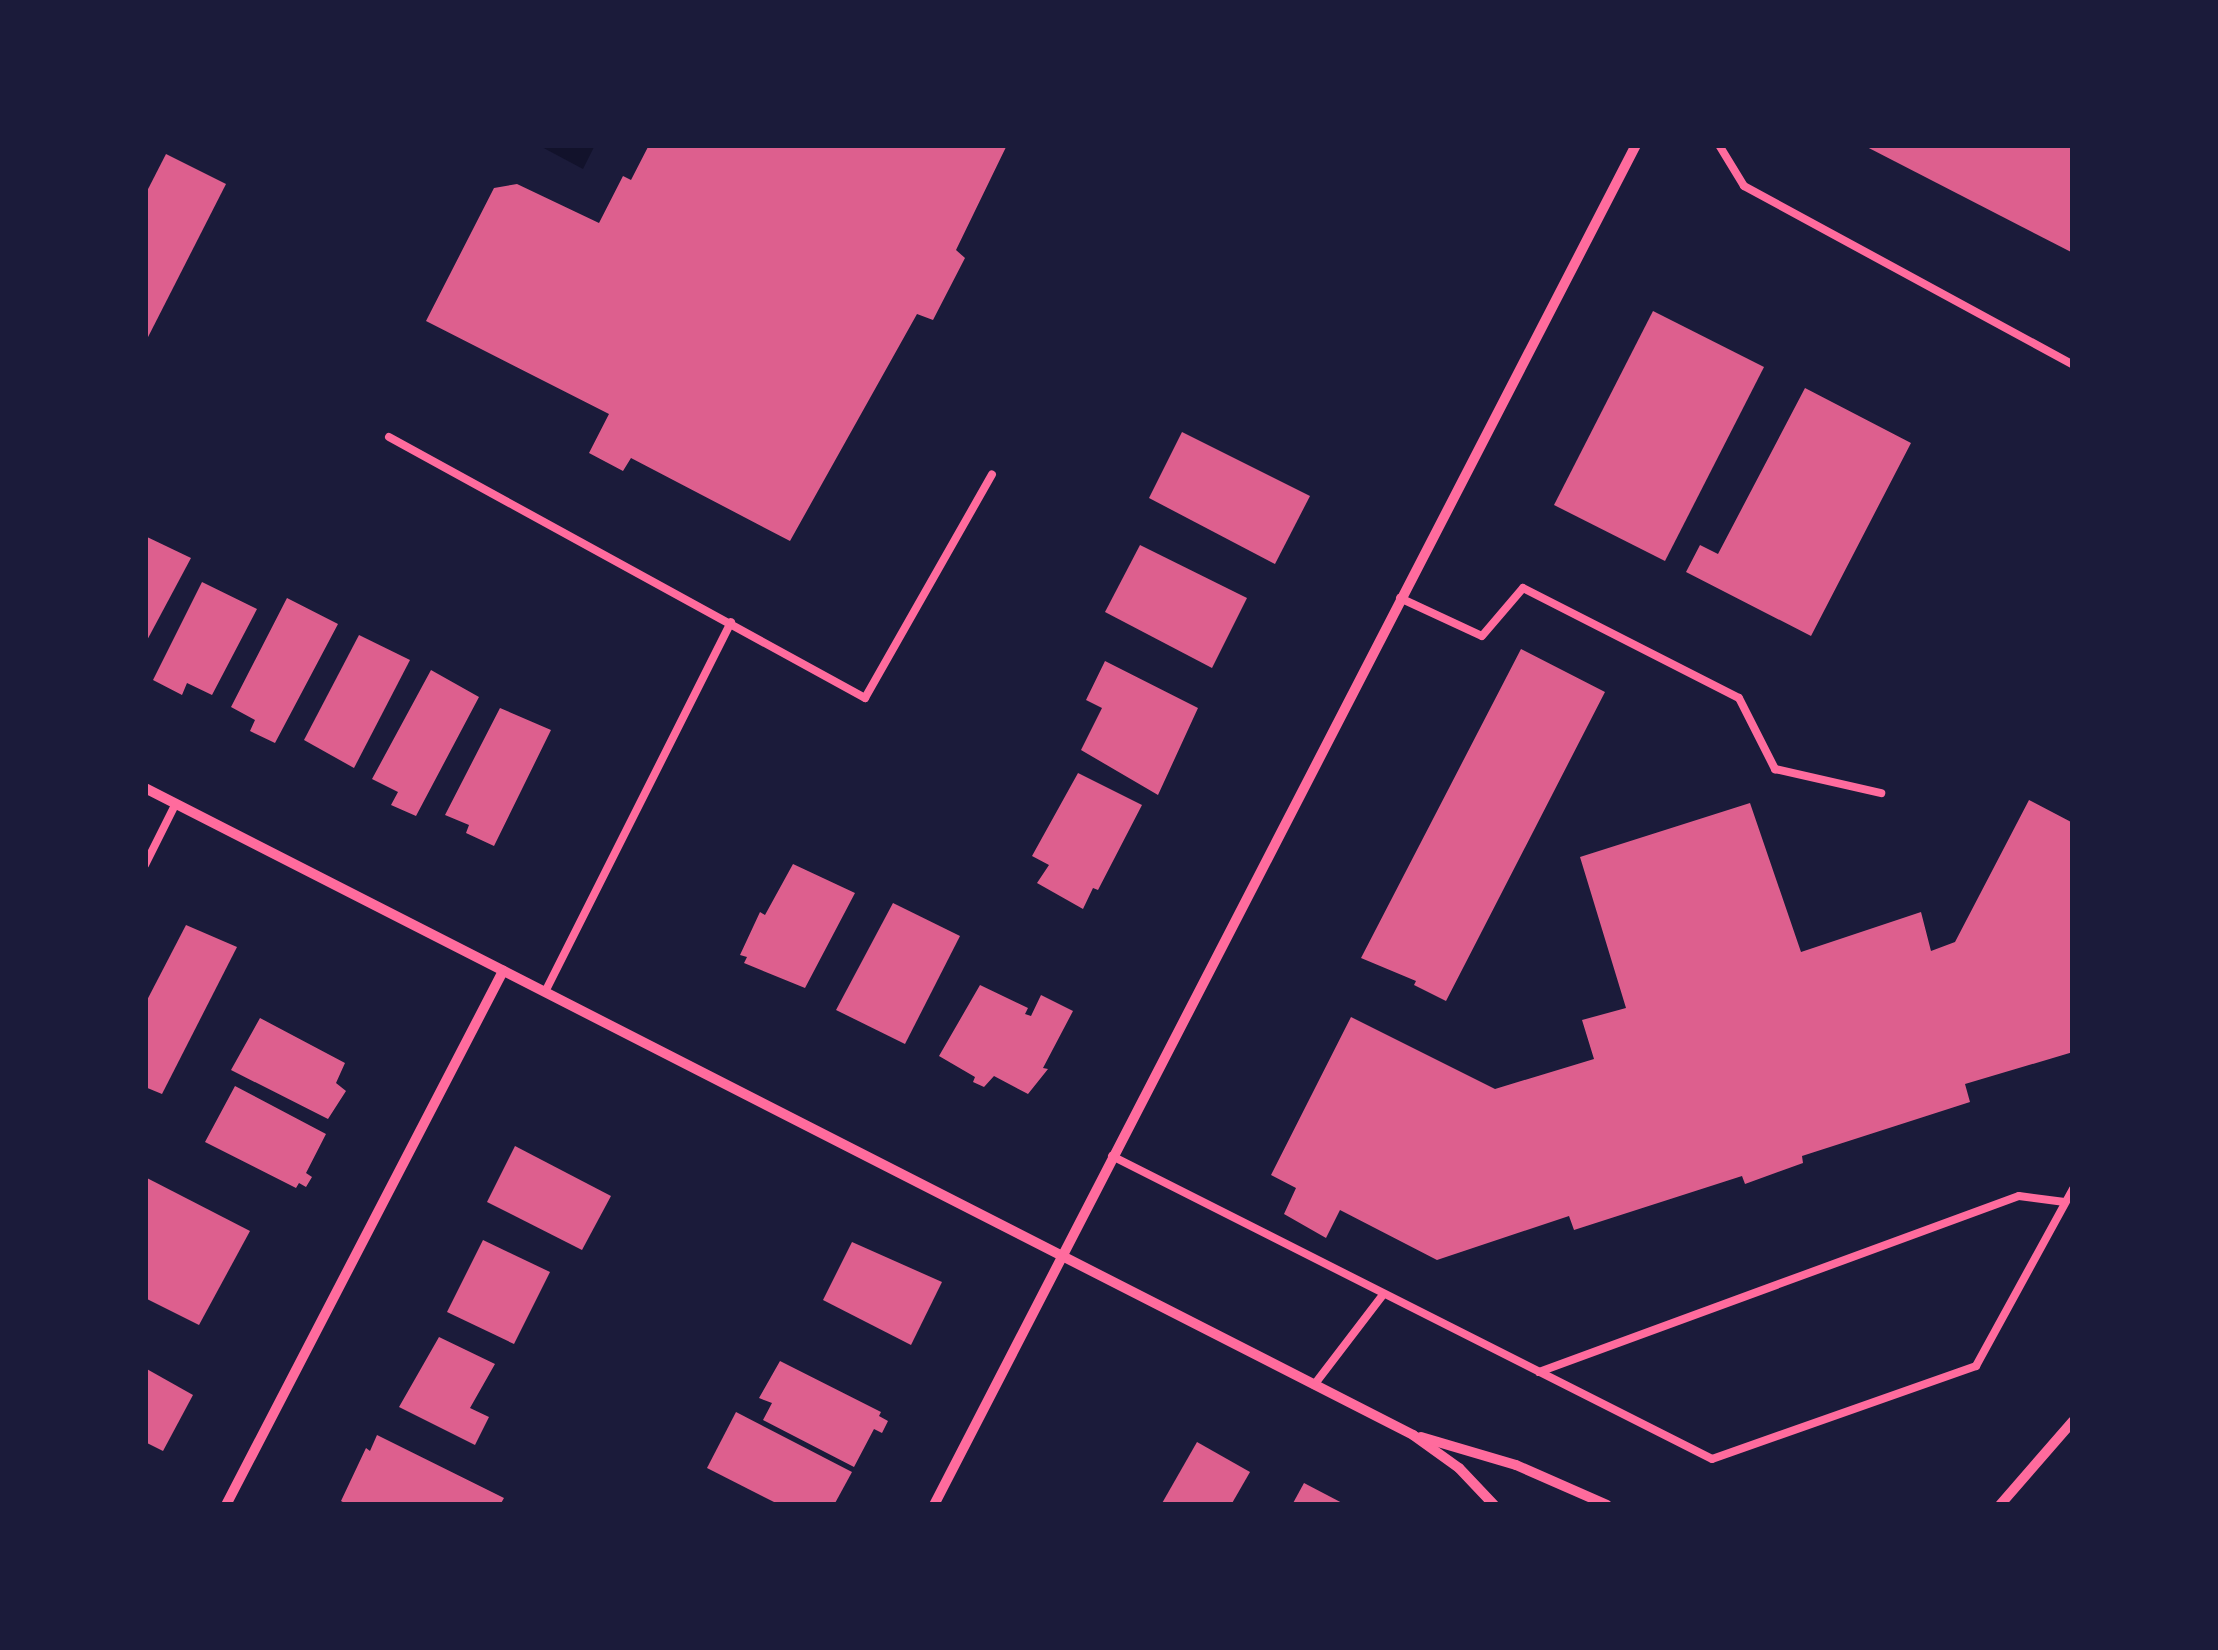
<!DOCTYPE html>
<html>
<head>
<meta charset="utf-8">
<style>
	body { margin:0 }
	#map { position:relative; width:2218px; height:1650px; overflow:hidden; background:#1b1b3a; font-family:Overpass,sans-serif }
	div>[style] { position:absolute }
	.water>* { inset:0; background:#12122b }
	.building>* { inset:0; background:#dd5f8e }
	.service>* { height:8px; margin:-4px; padding:0 4px; transform-origin:4px; border-radius:4px; background:#ff6b9d }
	.minor>* { height:10px; margin:-5px; padding:0 5px; transform-origin:5px; border-radius:5px; background:#ff6b9d }
	span { translate:-50% -50%; white-space:nowrap; text-align:center; line-height:1.15; -webkit-text-stroke:8px #1b1b3a; paint-order:stroke }
	.frame { position:absolute; inset:0; border:148px solid #1b1b3a; pointer-events:none }
</style>
</head>
<body>
<div id="map">
	<div class="water">
		<div style="clip-path:polygon(538px 145px,595px 145px,583px 169px)"></div>
	</div>
	<div class="building">
		<div style="clip-path:polygon(649px 145px,1007px 145px,956px 250px,965px 258px,933px 320px,917px 314px,790px 541px,631px 458px,623px 471px,589px 453px,609px 414px,426px 321px,494px 188px,517px 184px,599px 223px,623px 176px,631px 180px)"></div>
		<div style="clip-path:polygon(1863px 145px,2073px 145px,2073px 253px)"></div>
		<div style="clip-path:polygon(166px 154px,226px 184px,145px 343px,145px 195px)"></div>
		<div style="clip-path:polygon(1653px 311px,1764px 367px,1665px 561px,1554px 505px)"></div>
		<div style="clip-path:polygon(1805px 388px,1911px 443px,1811px 636px,1686px 572px,1700px 545px,1718px 554px)"></div>
		<div style="clip-path:polygon(1182px 432px,1310px 496px,1275px 564px,1149px 498px)"></div>
		<div style="clip-path:polygon(145px 536px,191px 558px,145px 644px)"></div>
		<div style="clip-path:polygon(1140px 545px,1247px 598px,1212px 668px,1105px 612px)"></div>
		<div style="clip-path:polygon(202px 582px,257px 609px,212px 695px,187px 683px,182px 695px,153px 680px)"></div>
		<div style="clip-path:polygon(287px 598px,338px 624px,275px 743px,250px 731px,255px 720px,231px 707px)"></div>
		<div style="clip-path:polygon(359px 635px,410px 660px,354px 768px,304px 740px)"></div>
		<div style="clip-path:polygon(1521px 649px,1605px 692px,1446px 1001px,1414px 985px,1416px 981px,1361px 958px)"></div>
		<div style="clip-path:polygon(1105px 661px,1198px 708px,1158px 795px,1081px 750px,1102px 708px,1086px 700px)"></div>
		<div style="clip-path:polygon(431px 670px,479px 697px,416px 816px,391px 805px,398px 792px,372px 779px)"></div>
		<div style="clip-path:polygon(500px 708px,551px 730px,494px 846px,466px 833px,469px 825px,445px 815px)"></div>
		<div style="clip-path:polygon(1078px 773px,1142px 805px,1098px 890px,1093px 888px,1083px 909px,1037px 883px,1049px 865px,1032px 856px)"></div>
		<div style="clip-path:polygon(2029px 800px,2073px 823px,2073px 1052px,1965px 1084px,1970px 1102px,1802px 1156px,1803px 1163px,1745px 1184px,1742px 1176px,1574px 1230px,1569px 1216px,1437px 1260px,1340px 1210px,1326px 1238px,1284px 1214px,1296px 1188px,1271px 1175px,1351px 1017px,1495px 1089px,1594px 1059px,1582px 1020px,1626px 1008px,1580px 857px,1750px 803px,1801px 952px,1921px 912px,1931px 951px,1955px 942px)"></div>
		<div style="clip-path:polygon(793px 864px,855px 893px,805px 988px,744px 963px,747px 957px,740px 955px,760px 912px,765px 915px)"></div>
		<div style="clip-path:polygon(893px 903px,960px 936px,905px 1044px,836px 1010px)"></div>
		<div style="clip-path:polygon(186px 925px,237px 947px,162px 1094px,145px 1087px,145px 1004px)"></div>
		<div style="clip-path:polygon(980px 985px,1028px 1008px,1025px 1014px,1031px 1016px,1041px 995px,1073px 1011px,1043px 1068px,1048px 1069px,1028px 1094px,994px 1076px,984px 1087px,973px 1082px,975px 1077px,939px 1056px)"></div>
		<div style="clip-path:polygon(260px 1018px,345px 1063px,336px 1083px,346px 1091px,328px 1119px,231px 1070px)"></div>
		<div style="clip-path:polygon(235px 1086px,326px 1134px,306px 1173px,312px 1177px,306px 1187px,299px 1183px,296px 1188px,205px 1142px)"></div>
		<div style="clip-path:polygon(515px 1146px,611px 1196px,582px 1250px,487px 1202px)"></div>
		<div style="clip-path:polygon(145px 1177px,250px 1231px,199px 1325px,145px 1298px)"></div>
		<div style="clip-path:polygon(483px 1240px,550px 1272px,514px 1344px,447px 1312px)"></div>
		<div style="clip-path:polygon(852px 1242px,942px 1282px,911px 1345px,823px 1300px)"></div>
		<div style="clip-path:polygon(439px 1337px,495px 1364px,470px 1408px,489px 1417px,475px 1445px,399px 1407px)"></div>
		<div style="clip-path:polygon(780px 1361px,881px 1412px,879px 1416px,888px 1421px,882px 1433px,874px 1429px,854px 1467px,763px 1420px,772px 1403px,759px 1398px)"></div>
		<div style="clip-path:polygon(145px 1368px,193px 1395px,163px 1451px,145px 1442px)"></div>
		<div style="clip-path:polygon(736px 1412px,852px 1472px,834px 1505px,780px 1505px,707px 1468px)"></div>
		<div style="clip-path:polygon(377px 1435px,504px 1498px,500px 1505px,348px 1505px,341px 1501px,366px 1448px,370px 1451px)"></div>
		<div style="clip-path:polygon(1197px 1442px,1250px 1472px,1231px 1505px,1161px 1505px)"></div>
		<div style="clip-path:polygon(1304px 1483px,1346px 1505px,1292px 1505px)"></div>
	</div>
	<div class="service">
		<div style="left:1719px;top:145px;width:48px;rotate:58.6deg"></div>
		<div style="left:1744px;top:186px;width:375px;rotate:28.5deg"></div>
		<div style="left:389px;top:437px;width:543px;rotate:28.74deg"></div>
		<div style="left:865px;top:698px;width:257px;rotate:-60.4deg"></div>
		<div style="left:1400px;top:598px;width:90px;rotate:24.9deg"></div>
		<div style="left:1482px;top:636px;width:63px;rotate:-49.5deg"></div>
		<div style="left:1523px;top:588px;width:242px;rotate:27deg"></div>
		<div style="left:1739px;top:698px;width:80px;rotate:63.1deg"></div>
		<div style="left:1775px;top:769px;width:109px;rotate:12.8deg"></div>
		<div style="left:145px;top:865px;width:69px;rotate:-63.4deg"></div>
		<div style="left:545px;top:992px;width:414px;rotate:-63.3deg"></div>
		<div style="left:1112px;top:1156px;width:672px;rotate:26.79deg"></div>
		<div style="left:1712px;top:1459px;width:280px;rotate:-19.4deg"></div>
		<div style="left:1976px;top:1366px;width:202px;rotate:-61.3deg"></div>
		<div style="left:1539px;top:1372px;width:511px;rotate:-20.14deg"></div>
		<div style="left:2019px;top:1196px;width:46px;rotate:7.4deg"></div>
		<div style="left:1314px;top:1385px;width:112px;rotate:-52.6deg"></div>
	</div>
	<div class="minor">
		<div style="left:145px;top:788px;width:1424px;rotate:27.03deg"></div>
		<div style="left:1413px;top:1435px;width:57px;rotate:35.7deg"></div>
		<div style="left:1459px;top:1468px;width:51px;rotate:46.6deg"></div>
		<div style="left:1421px;top:1437px;width:99px;rotate:16.4deg"></div>
		<div style="left:1516px;top:1465px;width:99px;rotate:23.7deg"></div>
		<div style="left:226px;top:1505px;width:602px;rotate:-62.58deg"></div>
		<div style="left:934px;top:1505px;width:1530px;rotate:-62.7deg"></div>
		<div style="left:2000px;top:1505px;width:111px;rotate:-49deg"></div>
	</div>
	<div class="frame"></div>
</div>
</body>
</html>
